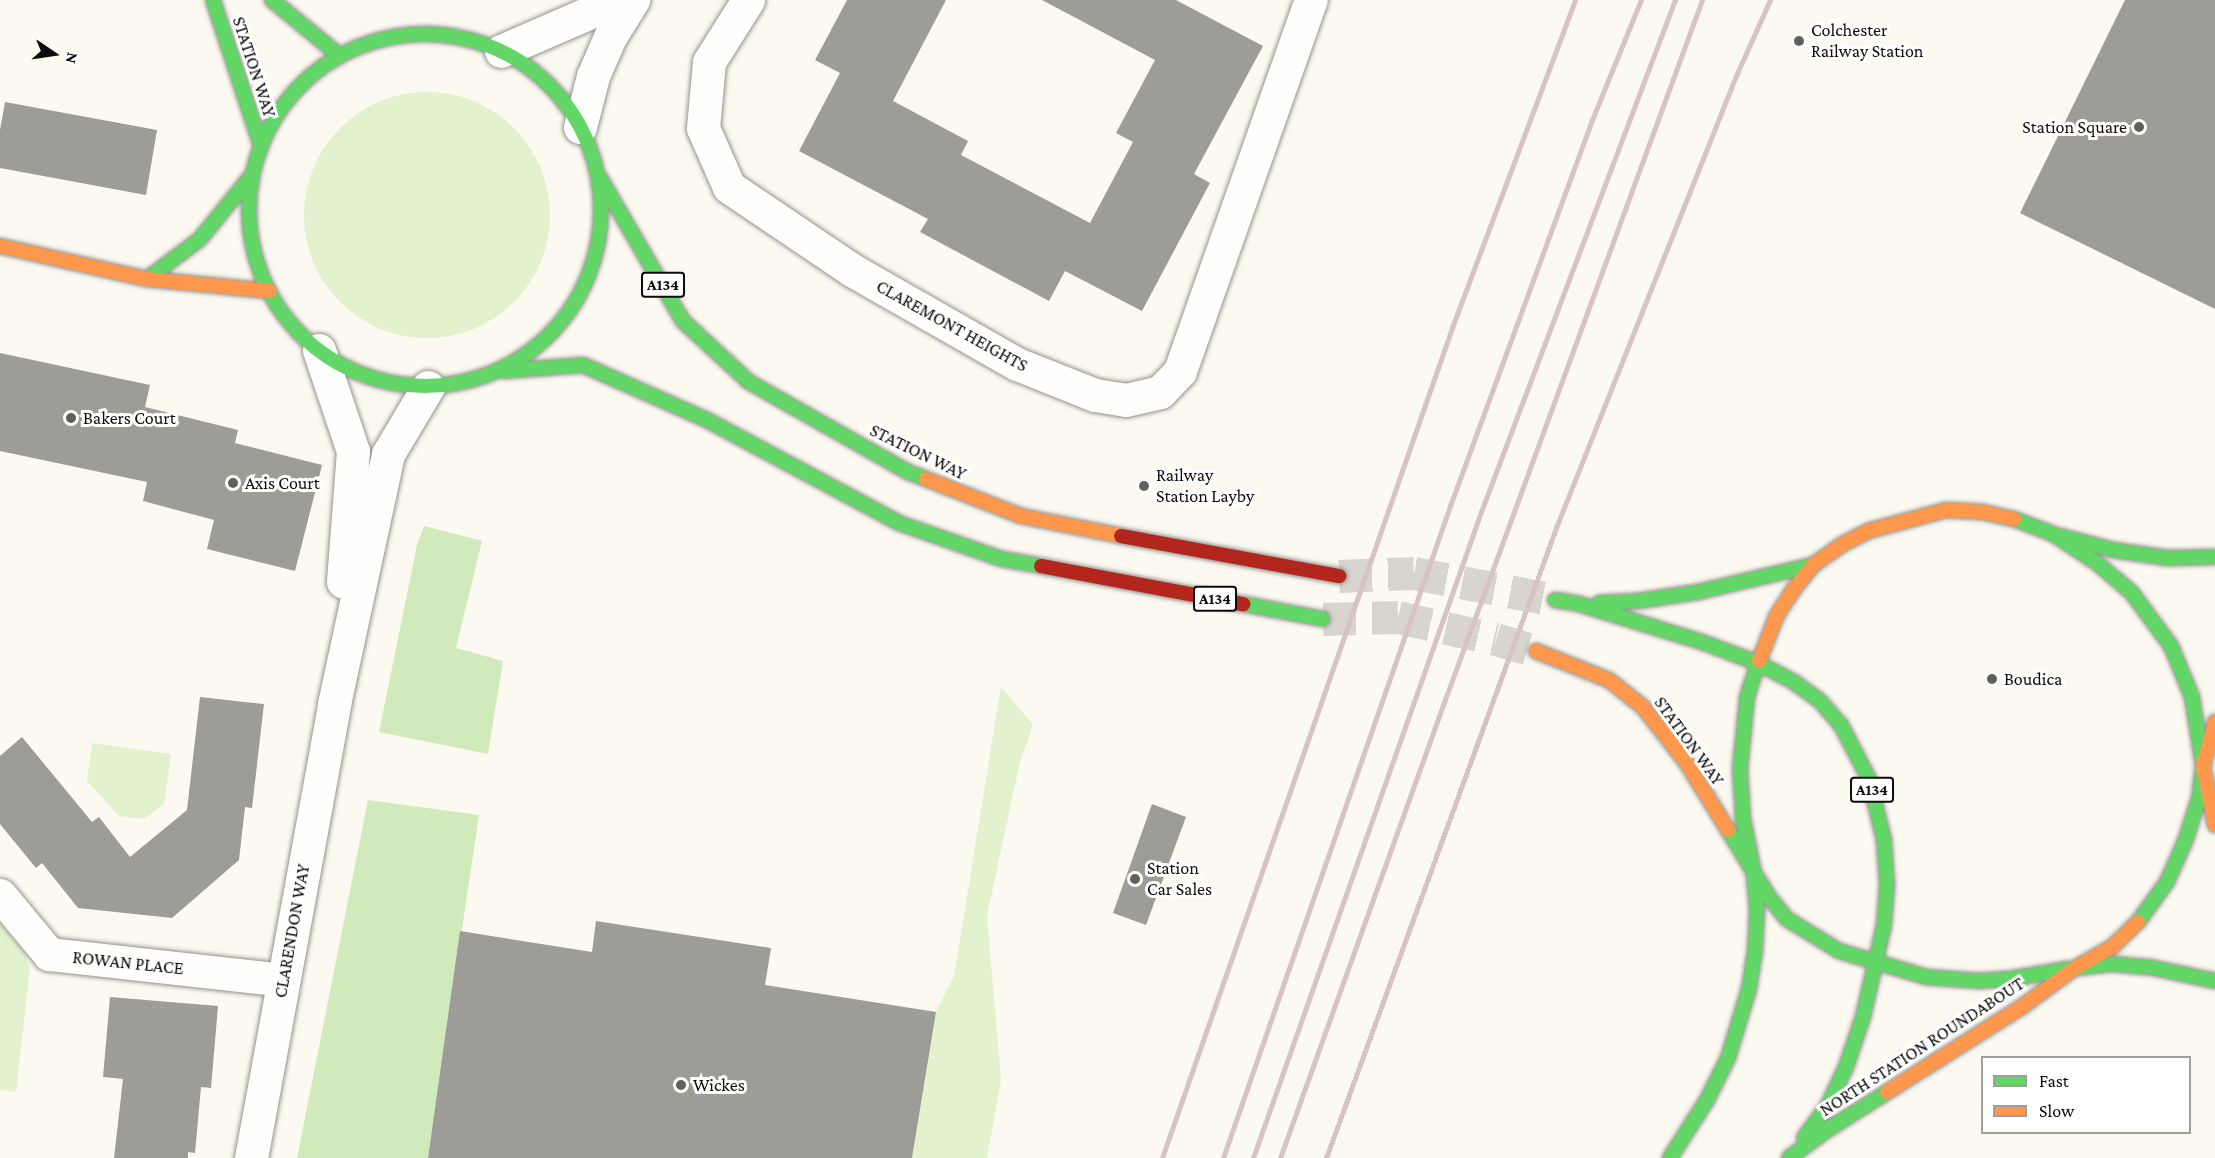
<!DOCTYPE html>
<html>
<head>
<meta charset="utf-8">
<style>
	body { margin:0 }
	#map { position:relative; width:2215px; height:1158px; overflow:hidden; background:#fbf9f0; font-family:"Crimson Pro",serif }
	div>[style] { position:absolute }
	.green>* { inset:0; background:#e2f2ce }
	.round { border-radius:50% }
	.forest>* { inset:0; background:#d1eabb }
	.building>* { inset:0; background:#9e9c96 }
	.primary-tunnel>* { height:33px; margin-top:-16.5px; transform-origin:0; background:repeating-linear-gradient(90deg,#d7d5ce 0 33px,transparent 0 49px) }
	.roads { filter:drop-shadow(0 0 2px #94938f) drop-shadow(0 0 2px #94938f) }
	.street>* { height:33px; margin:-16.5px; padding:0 16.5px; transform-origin:16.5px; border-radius:16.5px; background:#fefefd }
	.fast>* { height:14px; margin:-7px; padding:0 7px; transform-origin:7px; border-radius:7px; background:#63d668 }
	.fast>.ring { margin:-7px; padding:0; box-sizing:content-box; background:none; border:14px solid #63d668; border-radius:50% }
	.slow>* { height:14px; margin:-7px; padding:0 7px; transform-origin:7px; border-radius:7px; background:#ff974d }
	.jam>* { height:14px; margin:-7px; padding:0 7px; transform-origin:7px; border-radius:7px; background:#b3261e }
	.rail>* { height:4.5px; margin:-2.25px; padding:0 2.25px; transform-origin:2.25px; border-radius:2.25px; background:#d8c3c2 }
	.dots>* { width:16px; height:16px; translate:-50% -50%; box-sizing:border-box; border:3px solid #fff; border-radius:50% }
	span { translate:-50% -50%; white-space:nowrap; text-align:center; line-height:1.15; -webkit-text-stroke:6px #fff; paint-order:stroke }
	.shield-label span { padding:2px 4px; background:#fff; border:2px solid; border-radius:4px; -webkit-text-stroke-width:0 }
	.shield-label { font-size:16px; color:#0c0c0c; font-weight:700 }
	.poi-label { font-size:18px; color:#0c0c0c }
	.left { translate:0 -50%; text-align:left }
	.right { translate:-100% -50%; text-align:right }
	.street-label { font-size:18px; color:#0c0c0c }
	.legend { position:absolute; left:1981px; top:1056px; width:210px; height:78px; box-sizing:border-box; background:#fff; border:2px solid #9e9e9e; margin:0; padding:8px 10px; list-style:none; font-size:18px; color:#0c0c0c }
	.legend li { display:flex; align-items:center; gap:12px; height:30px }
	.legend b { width:30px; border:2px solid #9e9e9e }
	.north { position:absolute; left:24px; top:24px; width:60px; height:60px; -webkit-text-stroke:4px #fff; paint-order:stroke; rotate:103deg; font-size:16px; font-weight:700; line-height:24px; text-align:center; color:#0c0c0c }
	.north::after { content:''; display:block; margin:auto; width:21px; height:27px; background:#0c0c0c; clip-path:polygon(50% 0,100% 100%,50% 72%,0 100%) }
</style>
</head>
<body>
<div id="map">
	<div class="green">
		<div class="round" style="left:304px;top:92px;width:246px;height:246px"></div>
		<div style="clip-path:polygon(1001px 687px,1033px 725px,1020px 762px,987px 916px,1001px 1080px,987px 1158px,912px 1158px,936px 1012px,954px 976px)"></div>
		<div style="clip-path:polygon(92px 743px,171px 754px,164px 804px,144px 819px,119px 816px,87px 781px)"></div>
		<div style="clip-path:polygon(0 924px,24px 952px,30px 969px,16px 1092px,0 1090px)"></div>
	</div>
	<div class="forest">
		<div style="clip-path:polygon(424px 526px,482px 541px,456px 648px,503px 661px,488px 754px,379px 732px,417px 545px)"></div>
		<div style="clip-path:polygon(368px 800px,479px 815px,428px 1158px,297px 1158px)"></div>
	</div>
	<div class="building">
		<div style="clip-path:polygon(847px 0,946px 0,893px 101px,968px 141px,961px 155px,1090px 223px,1133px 142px,1116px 133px,1155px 60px,1042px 0,1176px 0,1263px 46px,1194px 174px,1210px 183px,1142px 311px,1065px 271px,1049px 301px,920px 232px,928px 219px,799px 151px,840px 73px,815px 60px)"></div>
		<div style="clip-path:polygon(2125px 0,2215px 0,2215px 309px,2020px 213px)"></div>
		<div style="clip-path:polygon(5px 102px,157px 130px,146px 195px,0 168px,0 130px)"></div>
		<div style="clip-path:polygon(0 353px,150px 385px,145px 407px,238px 430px,235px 443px,322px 465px,295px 571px,207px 549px,214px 520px,143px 501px,147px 482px,0 451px)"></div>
		<div style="clip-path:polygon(200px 697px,264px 704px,252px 808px,245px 807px,239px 860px,172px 918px,78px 908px,42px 863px,36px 868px,0 824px,0 756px,22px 737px,92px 822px,99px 817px,130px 857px,187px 810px)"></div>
		<div style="clip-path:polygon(1152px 804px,1186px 817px,1146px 925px,1113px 913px)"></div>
		<div style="clip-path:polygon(596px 921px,771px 948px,765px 985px,936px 1012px,912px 1158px,428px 1158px,460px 931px,592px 952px)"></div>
		<div style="clip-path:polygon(110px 997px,218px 1006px,211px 1088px,201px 1087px,195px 1153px,188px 1152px,188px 1158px,114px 1158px,123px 1079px,103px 1077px)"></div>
	</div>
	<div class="primary-tunnel">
		<div style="left:1339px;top:576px;width:75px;rotate:-2.3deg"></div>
		<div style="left:1414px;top:573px;width:144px;rotate:10.8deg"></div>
		<div style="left:1323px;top:619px;width:75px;rotate:-1.5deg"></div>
		<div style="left:1398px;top:617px;width:100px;rotate:12.7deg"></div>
		<div style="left:1496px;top:639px;width:42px;rotate:16.7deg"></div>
	</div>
	<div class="roads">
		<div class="street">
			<div style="left:748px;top:0;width:73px;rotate:122.2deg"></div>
			<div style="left:709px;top:62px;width:66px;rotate:95.2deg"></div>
			<div style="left:703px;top:128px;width:64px;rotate:66.2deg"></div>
			<div style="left:729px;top:187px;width:148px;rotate:34deg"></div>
			<div style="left:852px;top:270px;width:190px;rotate:29.7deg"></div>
			<div style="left:1017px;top:364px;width:84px;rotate:21.7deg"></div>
			<div style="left:1095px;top:395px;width:31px;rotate:9deg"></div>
			<div style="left:1126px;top:400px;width:35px;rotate:-13deg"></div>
			<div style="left:1160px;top:392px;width:29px;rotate:-46deg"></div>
			<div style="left:1180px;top:371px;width:393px;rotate:-70.6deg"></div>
			<div style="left:501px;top:51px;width:128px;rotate:-23.6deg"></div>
			<div style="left:580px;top:127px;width:53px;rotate:-75.7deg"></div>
			<div style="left:593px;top:76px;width:43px;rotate:-66.4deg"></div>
			<div style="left:610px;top:37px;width:44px;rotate:-58.1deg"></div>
			<div style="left:319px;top:350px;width:107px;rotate:71.4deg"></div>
			<div style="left:353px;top:451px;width:131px;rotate:94.4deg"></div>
			<div style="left:0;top:895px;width:77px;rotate:50.3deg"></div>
			<div style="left:49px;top:954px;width:235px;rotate:6.3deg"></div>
			<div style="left:251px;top:1158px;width:462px;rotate:-79.6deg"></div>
			<div style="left:334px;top:704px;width:256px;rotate:-77.8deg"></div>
			<div style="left:388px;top:454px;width:78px;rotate:-59.2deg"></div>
		</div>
		<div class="fast">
			<div style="left:213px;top:0;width:154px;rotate:71.8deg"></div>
			<div style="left:272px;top:0;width:88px;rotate:39.5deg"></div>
			<div class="ring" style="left:249px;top:34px;width:338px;height:338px"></div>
			<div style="left:600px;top:178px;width:165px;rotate:59.9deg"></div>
			<div style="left:683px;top:321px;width:90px;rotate:42.7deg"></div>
			<div style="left:749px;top:382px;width:183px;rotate:29.5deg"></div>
			<div style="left:908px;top:472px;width:19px;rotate:21deg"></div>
			<div style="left:147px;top:279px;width:66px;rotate:-37deg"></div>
			<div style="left:200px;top:239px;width:82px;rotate:-50.9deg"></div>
			<div style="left:504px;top:371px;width:79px;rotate:-4.3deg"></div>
			<div style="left:583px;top:365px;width:136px;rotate:23.9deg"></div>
			<div style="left:707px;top:420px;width:218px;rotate:28.2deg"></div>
			<div style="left:899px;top:523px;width:109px;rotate:19.3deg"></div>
			<div style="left:1002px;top:559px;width:40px;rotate:10deg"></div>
			<div style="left:2014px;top:519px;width:42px;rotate:21deg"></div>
			<div style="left:2053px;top:534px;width:53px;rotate:33.4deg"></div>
			<div style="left:2097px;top:563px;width:46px;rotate:40.6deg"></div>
			<div style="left:2132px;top:593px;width:66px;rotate:53.7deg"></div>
			<div style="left:2171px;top:646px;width:55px;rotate:67.6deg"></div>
			<div style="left:2192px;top:697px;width:70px;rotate:80.9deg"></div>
			<div style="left:2203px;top:766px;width:32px;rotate:97deg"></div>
			<div style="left:2199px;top:798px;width:43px;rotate:107.6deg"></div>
			<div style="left:2186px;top:839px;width:47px;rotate:113.8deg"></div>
			<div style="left:2167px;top:882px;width:49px;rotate:125.9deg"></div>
			<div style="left:2060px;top:536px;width:55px;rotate:14.8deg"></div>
			<div style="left:2113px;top:550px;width:55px;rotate:8.4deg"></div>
			<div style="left:2167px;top:558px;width:48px;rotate:-1.2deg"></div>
			<div style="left:1555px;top:600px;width:24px;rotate:9deg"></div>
			<div style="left:1579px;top:604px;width:129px;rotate:17.2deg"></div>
			<div style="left:1702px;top:642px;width:60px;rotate:20.6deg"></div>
			<div style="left:1758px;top:663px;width:41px;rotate:27.8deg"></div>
			<div style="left:1794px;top:682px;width:32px;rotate:36deg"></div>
			<div style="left:1820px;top:701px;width:32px;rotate:49deg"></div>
			<div style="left:1841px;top:725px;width:61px;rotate:62.6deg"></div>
			<div style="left:1869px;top:779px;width:63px;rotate:76.2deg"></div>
			<div style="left:1884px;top:840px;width:45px;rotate:86.2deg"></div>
			<div style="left:1887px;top:885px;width:40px;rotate:94.3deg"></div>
			<div style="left:1884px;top:925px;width:94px;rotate:102.9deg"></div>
			<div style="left:1863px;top:1017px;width:53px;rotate:108.8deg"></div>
			<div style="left:1846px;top:1067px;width:44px;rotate:115.4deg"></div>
			<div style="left:1827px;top:1107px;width:38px;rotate:127deg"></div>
			<div style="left:1599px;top:603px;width:39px;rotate:-3deg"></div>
			<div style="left:1638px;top:601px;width:61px;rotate:-8.5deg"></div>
			<div style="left:1698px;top:592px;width:118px;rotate:-13.2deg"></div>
			<div style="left:1243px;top:604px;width:81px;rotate:10.6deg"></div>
			<div style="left:1728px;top:830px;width:79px;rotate:58.5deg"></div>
			<div style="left:1769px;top:897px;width:28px;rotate:51deg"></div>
			<div style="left:1787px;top:919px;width:61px;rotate:31.6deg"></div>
			<div style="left:1839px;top:951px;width:91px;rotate:16.6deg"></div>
			<div style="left:1926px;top:977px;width:53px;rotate:4.3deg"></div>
			<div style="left:1979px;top:981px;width:31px;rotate:-4deg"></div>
			<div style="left:2010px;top:979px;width:58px;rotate:-10deg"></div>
			<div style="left:2075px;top:968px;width:37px;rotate:-6deg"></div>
			<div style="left:2112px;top:964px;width:37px;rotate:5deg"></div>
			<div style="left:2149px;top:967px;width:67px;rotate:12deg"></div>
			<div style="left:1670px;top:1158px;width:69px;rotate:-57.5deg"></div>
			<div style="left:1707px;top:1100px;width:47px;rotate:-63.4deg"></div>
			<div style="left:1728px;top:1058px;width:72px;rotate:-73.1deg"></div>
			<div style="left:1749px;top:989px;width:37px;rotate:-81deg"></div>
			<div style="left:1755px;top:952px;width:42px;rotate:-87.3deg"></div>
			<div style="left:1757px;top:910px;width:42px;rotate:-95.4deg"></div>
			<div style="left:1753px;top:868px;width:50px;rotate:-101.5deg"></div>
			<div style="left:1743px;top:819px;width:50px;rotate:-93.4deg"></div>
			<div style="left:1740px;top:769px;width:72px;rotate:-84.4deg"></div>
			<div style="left:1747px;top:697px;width:38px;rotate:-72deg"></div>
			<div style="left:1789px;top:1158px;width:47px;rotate:-36.4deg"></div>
			<div style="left:1827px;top:1130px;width:71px;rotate:-32.3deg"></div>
		</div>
		<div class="slow">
			<div style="left:0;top:246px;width:151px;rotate:12.7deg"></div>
			<div style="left:147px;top:279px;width:123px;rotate:5.6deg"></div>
			<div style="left:926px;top:479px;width:102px;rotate:21.3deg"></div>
			<div style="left:1021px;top:516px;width:102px;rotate:11.3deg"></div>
			<div style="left:1536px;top:651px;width:79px;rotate:21.7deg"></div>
			<div style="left:1609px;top:680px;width:43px;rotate:38.5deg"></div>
			<div style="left:1643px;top:707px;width:70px;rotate:52deg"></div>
			<div style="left:1686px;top:762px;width:80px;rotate:58.3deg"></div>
			<div style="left:1759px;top:661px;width:49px;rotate:-68.6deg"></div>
			<div style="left:1777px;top:615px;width:30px;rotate:-57deg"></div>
			<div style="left:1793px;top:590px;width:32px;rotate:-51deg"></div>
			<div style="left:1813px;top:565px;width:37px;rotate:-35deg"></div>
			<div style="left:1843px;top:544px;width:28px;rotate:-27deg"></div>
			<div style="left:1868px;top:531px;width:81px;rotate:-15.1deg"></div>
			<div style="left:1946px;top:510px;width:37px;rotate:3deg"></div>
			<div style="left:1983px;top:512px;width:32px;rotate:13deg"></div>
			<div style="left:2215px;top:722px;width:46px;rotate:105.3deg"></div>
			<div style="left:2203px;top:766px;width:60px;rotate:78.5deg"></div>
			<div style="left:1887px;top:1092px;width:161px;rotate:-32.3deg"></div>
			<div style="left:2023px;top:1006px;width:64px;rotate:-36.2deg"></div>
			<div style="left:2075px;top:968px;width:43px;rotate:-29.6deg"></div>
			<div style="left:2112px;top:947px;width:36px;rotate:-44deg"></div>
		</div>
		<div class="jam">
			<div style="left:1121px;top:536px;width:222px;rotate:10.4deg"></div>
			<div style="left:1041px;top:566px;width:206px;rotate:10.7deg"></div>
		</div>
	</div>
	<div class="rail">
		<div style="left:1162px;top:1158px;width:882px;rotate:-70.74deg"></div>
		<div style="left:1453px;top:325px;width:347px;rotate:-69.4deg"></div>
		<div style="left:1223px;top:1158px;width:690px;rotate:-70.8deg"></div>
		<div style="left:1450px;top:506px;width:411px;rotate:-69.8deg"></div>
		<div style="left:1592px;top:120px;width:130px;rotate:-67.8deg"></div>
		<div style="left:1253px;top:1158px;width:685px;rotate:-70.56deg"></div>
		<div style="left:1481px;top:512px;width:548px;rotate:-69.25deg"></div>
		<div style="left:1280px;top:1158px;width:470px;rotate:-70.2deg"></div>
		<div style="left:1439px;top:716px;width:763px;rotate:-69.83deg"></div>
		<div style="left:1326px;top:1158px;width:671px;rotate:-69.94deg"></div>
		<div style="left:1556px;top:528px;width:487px;rotate:-68.3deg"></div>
		<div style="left:1736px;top:76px;width:83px;rotate:-65.9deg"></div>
	</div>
	<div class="dots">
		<div style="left:1799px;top:41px;background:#605f5c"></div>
		<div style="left:2139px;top:127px;background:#605f5c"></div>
		<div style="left:71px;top:418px;background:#605f5c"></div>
		<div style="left:233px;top:483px;background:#605f5c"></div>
		<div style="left:1144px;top:486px;background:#605f5c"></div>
		<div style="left:1992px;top:679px;background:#605f5c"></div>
		<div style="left:1135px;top:879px;background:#605f5c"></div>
		<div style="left:681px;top:1085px;background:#605f5c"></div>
	</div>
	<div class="shield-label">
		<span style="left:663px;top:285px">A134</span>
		<span style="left:1215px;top:599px">A134</span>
		<span style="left:1872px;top:790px">A134</span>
	</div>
	<div class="poi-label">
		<span class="left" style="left:1811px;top:41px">Colchester<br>Railway Station</span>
		<span class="right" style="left:2127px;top:127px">Station Square</span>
		<span class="left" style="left:83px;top:418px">Bakers Court</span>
		<span class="left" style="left:1156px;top:486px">Railway<br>Station Layby</span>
		<span class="left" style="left:245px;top:483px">Axis Court</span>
		<span class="left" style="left:2004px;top:679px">Boudica</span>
		<span class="left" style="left:1147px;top:879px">Station<br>Car Sales</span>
		<span class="left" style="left:693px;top:1085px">Wickes</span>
	</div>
	<div class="street-label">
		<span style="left:254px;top:67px;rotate:72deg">STATION WAY</span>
		<span style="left:952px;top:326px;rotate:29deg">CLAREMONT HEIGHTS</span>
		<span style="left:918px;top:452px;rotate:26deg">STATION WAY</span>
		<span style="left:1689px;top:741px;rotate:54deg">STATION WAY</span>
		<span style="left:292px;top:931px;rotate:-80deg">CLARENDON WAY</span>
		<span style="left:128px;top:963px;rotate:6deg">ROWAN PLACE</span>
		<span style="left:1922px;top:1047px;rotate:-33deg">NORTH STATION ROUNDABOUT</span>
	</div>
	<ul class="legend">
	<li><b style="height:8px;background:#63d668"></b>Fast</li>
	<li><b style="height:8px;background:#ff974d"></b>Slow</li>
	</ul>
	<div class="north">N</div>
</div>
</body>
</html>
